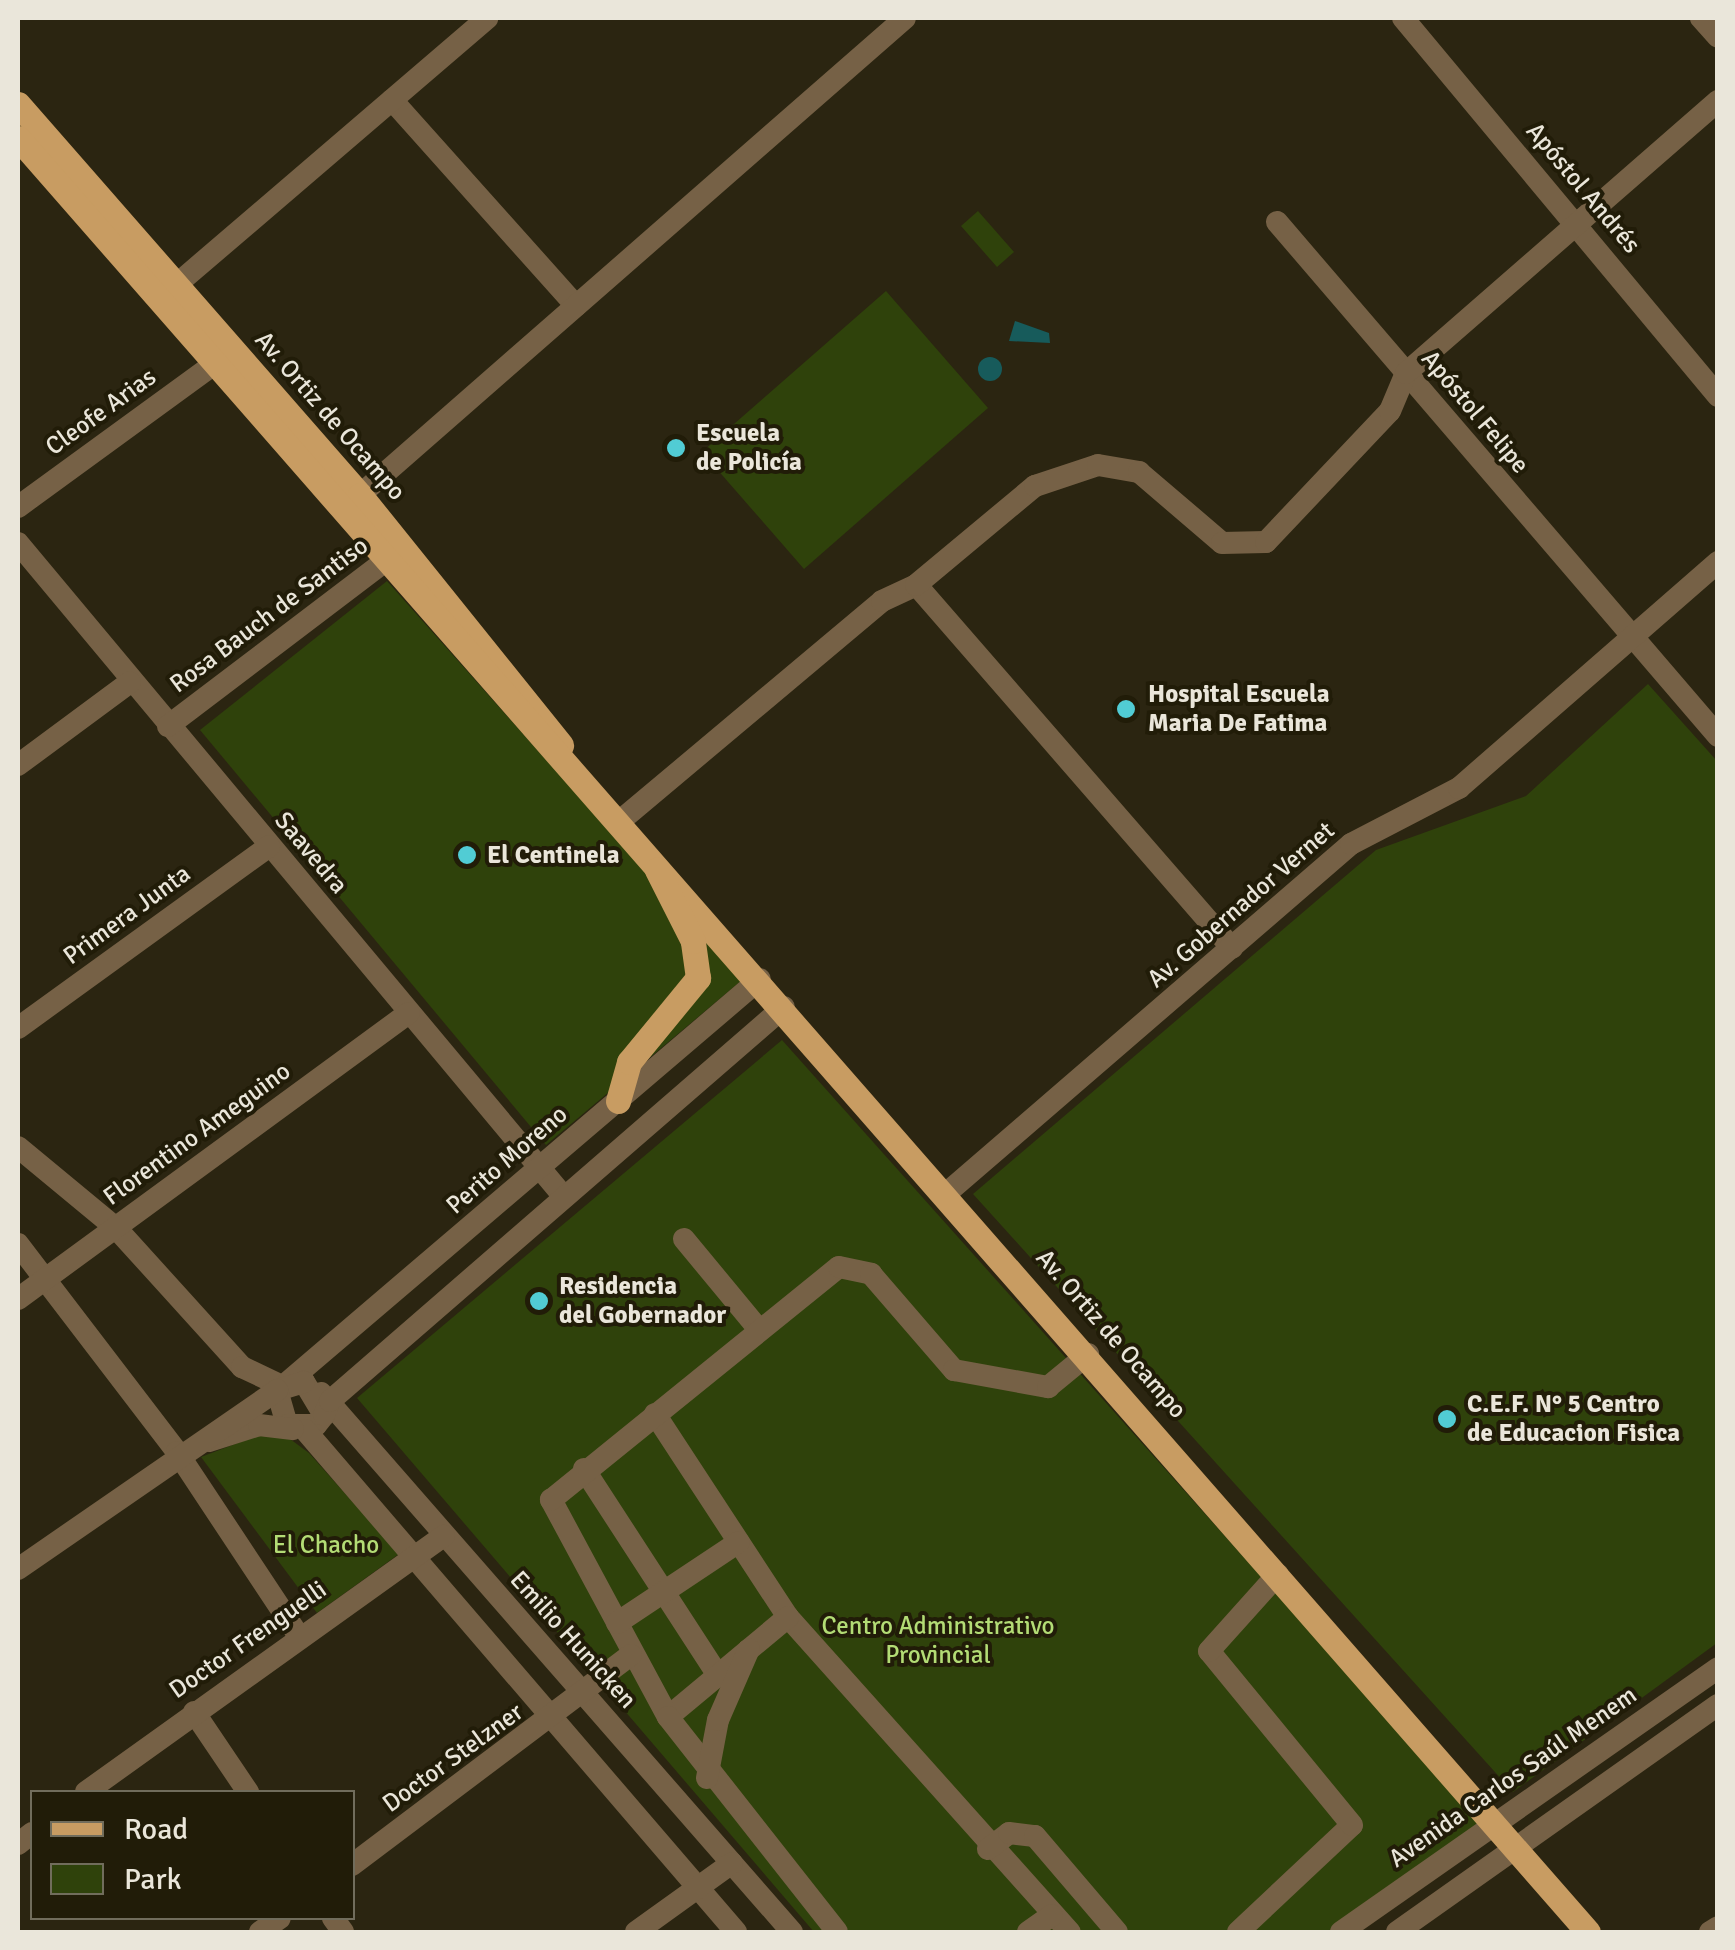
<!DOCTYPE html>
<html>
<head>
<meta charset="utf-8">
<style>
	body { margin:0 }
	#map { position:relative; width:1735px; height:1950px; overflow:hidden; background:#2b2511; font-family:Signika,sans-serif }
	div>[style] { position:absolute }
	.green>* { inset:0; background:#2f420b }
	.water>* { inset:0; background:#175b5b }
	.round { border-radius:50% }
	.minor>* { height:22px; margin:-11px; padding:0 11px; transform-origin:11px; border-radius:11px; background:#766146 }
	.major>* { height:25px; margin:-12.5px; padding:0 12.5px; transform-origin:12.5px; border-radius:12.5px; background:#c89c62 }
	.dots>* { width:28px; height:28px; translate:-50% -50%; box-sizing:border-box; border:5px solid #211c08; border-radius:50% }
	span { translate:-50% -50%; white-space:nowrap; text-align:center; line-height:1.15; -webkit-text-stroke:8px #211c08; paint-order:stroke }
	.street-label { font-size:25px; color:#eae6da }
	.poi-label { font-size:25px; color:#eae6da; font-weight:700 }
	.left { translate:0 -50%; text-align:left }
	.park-label { font-size:25px; color:#b3dc75 }
	.frame { position:absolute; inset:0; border:20px solid #eae6da; pointer-events:none }
	.legend { position:absolute; left:30px; top:1790px; width:325px; height:130px; box-sizing:border-box; background:#211c08; border:2px solid #716d5c; margin:0; padding:12px 18px; list-style:none; font-size:30px; color:#eae6da }
	.legend li { display:flex; align-items:center; gap:20px; height:50px }
	.legend b { width:50px; border:2px solid #716d5c }
</style>
</head>
<body>
<div id="map">
	<div class="green">
		<div style="clip-path:polygon(978px 211px,1014px 252px,997px 267px,961px 226px)"></div>
		<div style="clip-path:polygon(886px 291px,988px 408px,804px 569px,702px 452px)"></div>
		<div style="clip-path:polygon(387px 581px,742px 980px,546px 1145px,200px 730px)"></div>
		<div style="clip-path:polygon(1648px 684px,1717px 761px,1717px 1643px,1513px 1792px,973px 1194px,1376px 850px,1526px 796px)"></div>
		<div style="clip-path:polygon(782px 1040px,1482px 1824px,1332px 1932px,814px 1932px,357px 1398px)"></div>
		<div style="clip-path:polygon(256px 1436px,286px 1436px,309px 1453px,399px 1554px,317px 1613px,201px 1457px)"></div>
	</div>
	<div class="water">
		<div style="clip-path:polygon(1015px 321px,1049px 333px,1050px 343px,1009px 341px)"></div>
		<div class="round" style="left:978px;top:357px;width:24px;height:24px"></div>
	</div>
	<div class="minor">
		<div style="left:1403px;top:18px;width:492px;rotate:50.2deg"></div>
		<div style="left:1701px;top:18px;width:25px;rotate:48deg"></div>
		<div style="left:392px;top:100px;width:276px;rotate:48.2deg"></div>
		<div style="left:1277px;top:222px;width:677px;rotate:49.37deg"></div>
		<div style="left:176px;top:285px;width:410px;rotate:-40.6deg"></div>
		<div style="left:360px;top:495px;width:724px;rotate:-41.19deg"></div>
		<div style="left:18px;top:507px;width:246px;rotate:-36.1deg"></div>
		<div style="left:18px;top:543px;width:852px;rotate:50.14deg"></div>
		<div style="left:168px;top:726px;width:291px;rotate:-37.2deg"></div>
		<div style="left:18px;top:765px;width:139px;rotate:-36.5deg"></div>
		<div style="left:620px;top:821px;width:342px;rotate:-40deg"></div>
		<div style="left:882px;top:601px;width:38px;rotate:-25deg"></div>
		<div style="left:1232px;top:948px;width:481px;rotate:-131deg"></div>
		<div style="left:916px;top:585px;width:155px;rotate:-39.8deg"></div>
		<div style="left:1035px;top:486px;width:66px;rotate:-18.4deg"></div>
		<div style="left:1098px;top:465px;width:42px;rotate:9.7deg"></div>
		<div style="left:1139px;top:472px;width:109px;rotate:40.5deg"></div>
		<div style="left:1222px;top:543px;width:44px;rotate:-1.3deg"></div>
		<div style="left:1266px;top:542px;width:180px;rotate:-46.6deg"></div>
		<div style="left:1390px;top:411px;width:41px;rotate:-67.2deg"></div>
		<div style="left:1406px;top:373px;width:414px;rotate:-41.1deg"></div>
		<div style="left:18px;top:1028px;width:310px;rotate:-35.9deg"></div>
		<div style="left:18px;top:1147px;width:127px;rotate:39.6deg"></div>
		<div style="left:116px;top:1228px;width:188px;rotate:47.8deg"></div>
		<div style="left:242px;top:1367px;width:44px;rotate:25.4deg"></div>
		<div style="left:949px;top:1191px;width:531px;rotate:-40.8deg"></div>
		<div style="left:1351px;top:844px;width:122px;rotate:-27.4deg"></div>
		<div style="left:1459px;top:788px;width:344px;rotate:-41.1deg"></div>
		<div style="left:684px;top:1239px;width:113px;rotate:50.4deg"></div>
		<div style="left:18px;top:1244px;width:262px;rotate:52.6deg"></div>
		<div style="left:177px;top:1452px;width:221px;rotate:56.5deg"></div>
		<div style="left:18px;top:1299px;width:484px;rotate:-36.2deg"></div>
		<div style="left:289px;top:1381px;width:619px;rotate:-40.48deg"></div>
		<div style="left:321px;top:1393px;width:716px;rotate:48.85deg"></div>
		<div style="left:655px;top:1414px;width:243px;rotate:56.8deg"></div>
		<div style="left:788px;top:1617px;width:423px;rotate:48.2deg"></div>
		<div style="left:324px;top:1415px;width:39px;rotate:-121deg"></div>
		<div style="left:304px;top:1382px;width:28px;rotate:163deg"></div>
		<div style="left:277px;top:1390px;width:36px;rotate:74deg"></div>
		<div style="left:287px;top:1425px;width:29px"></div>
		<div style="left:316px;top:1425px;width:13px;rotate:-51deg"></div>
		<div style="left:324px;top:1415px;width:15px;rotate:-67deg"></div>
		<div style="left:330px;top:1401px;width:601px;rotate:-40.95deg"></div>
		<div style="left:305px;top:1430px;width:662px;rotate:49.35deg"></div>
		<div style="left:209px;top:1441px;width:52px;rotate:-17.7deg"></div>
		<div style="left:259px;top:1425px;width:34px;rotate:7deg"></div>
		<div style="left:584px;top:1469px;width:242px;rotate:57deg"></div>
		<div style="left:18px;top:1569px;width:315px;rotate:-34.6deg"></div>
		<div style="left:788px;top:1617px;width:156px;rotate:140.2deg"></div>
		<div style="left:668px;top:1717px;width:247px;rotate:-118.3deg"></div>
		<div style="left:551px;top:1500px;width:370px;rotate:-39deg"></div>
		<div style="left:839px;top:1267px;width:33px;rotate:12deg"></div>
		<div style="left:871px;top:1274px;width:127px;rotate:49.2deg"></div>
		<div style="left:954px;top:1370px;width:96px;rotate:10.3deg"></div>
		<div style="left:1048px;top:1387px;width:52px;rotate:-39.5deg"></div>
		<div style="left:617px;top:1623px;width:146px;rotate:-33.6deg"></div>
		<div style="left:194px;top:1712px;width:97px;rotate:56deg"></div>
		<div style="left:668px;top:1717px;width:273px;rotate:51.8deg"></div>
		<div style="left:707px;top:1778px;width:59px;rotate:-79.3deg"></div>
		<div style="left:718px;top:1720px;width:77px;rotate:-66.4deg"></div>
		<div style="left:86px;top:1792px;width:440px;rotate:-35.6deg"></div>
		<div style="left:18px;top:1844px;width:18px;rotate:-38deg"></div>
		<div style="left:988px;top:1849px;width:26px;rotate:-37deg"></div>
		<div style="left:1009px;top:1833px;width:26px;rotate:7deg"></div>
		<div style="left:1035px;top:1836px;width:126px;rotate:49.5deg"></div>
		<div style="left:352px;top:1865px;width:349px;rotate:-37deg"></div>
		<div style="left:333px;top:1918px;width:17px;rotate:54deg"></div>
		<div style="left:260px;top:1932px;width:24px;rotate:-35deg"></div>
		<div style="left:636px;top:1932px;width:118px;rotate:-35.7deg"></div>
		<div style="left:1028px;top:1932px;width:29px;rotate:-35deg"></div>
		<div style="left:1238px;top:1932px;width:156px;rotate:-43.2deg"></div>
		<div style="left:1352px;top:1825px;width:225px;rotate:-129.4deg"></div>
		<div style="left:1209px;top:1651px;width:103px;rotate:-48.1deg"></div>
		<div style="left:1341px;top:1932px;width:460px;rotate:-35deg"></div>
		<div style="left:1397px;top:1932px;width:393px;rotate:-35.3deg"></div>
		<div style="left:1710px;top:1932px;width:9px;rotate:-32deg"></div>
	</div>
	<div class="major">
		<div style="left:18px;top:104px;width:519px;rotate:48.82deg"></div>
		<div style="left:360px;top:495px;width:321px;rotate:51.2deg"></div>
		<div style="left:18px;top:138px;width:2384px;rotate:48.81deg"></div>
		<div style="left:618px;top:1101px;width:41px;rotate:-74.2deg"></div>
		<div style="left:629px;top:1062px;width:109px;rotate:-50.6deg"></div>
		<div style="left:698px;top:978px;width:37px;rotate:-98deg"></div>
		<div style="left:693px;top:941px;width:80px;rotate:-116.9deg"></div>
	</div>
	<div class="dots">
		<div style="left:676px;top:448px;background:#51ccd4"></div>
		<div style="left:1126px;top:709px;background:#51ccd4"></div>
		<div style="left:467px;top:855px;background:#51ccd4"></div>
		<div style="left:539px;top:1301px;background:#51ccd4"></div>
		<div style="left:1447px;top:1419px;background:#51ccd4"></div>
	</div>
	<div class="street-label">
		<span style="left:1583px;top:188px;rotate:50deg">Apóstol Andrés</span>
		<span style="left:101px;top:412px;rotate:-36deg">Cleofe Arias</span>
		<span style="left:1475px;top:412px;rotate:50deg">Apóstol Felipe</span>
		<span style="left:330px;top:416px;rotate:49deg">Av. Ortiz de Ocampo</span>
		<span style="left:269px;top:615px;rotate:-37deg">Rosa Bauch de Santiso</span>
		<span style="left:311px;top:853px;rotate:50deg">Saavedra</span>
		<span style="left:1241px;top:905px;rotate:-41deg">Av. Gobernador Vernet</span>
		<span style="left:127px;top:915px;rotate:-36deg">Primera Junta</span>
		<span style="left:197px;top:1134px;rotate:-36deg">Florentino Ameguino</span>
		<span style="left:507px;top:1160px;rotate:-41deg">Perito Moreno</span>
		<span style="left:1111px;top:1334px;rotate:49deg">Av. Ortiz de Ocampo</span>
		<span style="left:248px;top:1640px;rotate:-35deg">Doctor Frenguelli</span>
		<span style="left:573px;top:1640px;rotate:48deg">Emilio Hunicken</span>
		<span style="left:453px;top:1758px;rotate:-36deg">Doctor Stelzner</span>
		<span style="left:1513px;top:1777px;rotate:-35deg">Avenida Carlos Saúl Menem</span>
	</div>
	<div class="poi-label">
		<span class="left" style="left:696px;top:448px">Escuela<br>de Policía</span>
		<span class="left" style="left:1148px;top:709px">Hospital Escuela<br>Maria De Fatima</span>
		<span class="left" style="left:487px;top:855px">El Centinela</span>
		<span class="left" style="left:559px;top:1301px">Residencia<br>del Gobernador</span>
		<span class="left" style="left:1467px;top:1419px">C.E.F. N° 5 Centro<br>de Educacion Fisica</span>
	</div>
	<div class="park-label">
		<span style="left:326px;top:1545px">El Chacho</span>
		<span style="left:938px;top:1641px">Centro Administrativo<br>Provincial</span>
	</div>
	<div class="frame"></div>
	<ul class="legend">
	<li><b style="height:12px;background:#c89c62"></b>Road</li>
	<li><b style="height:28px;background:#2f420b"></b>Park</li>
	</ul>
</div>
</body>
</html>
